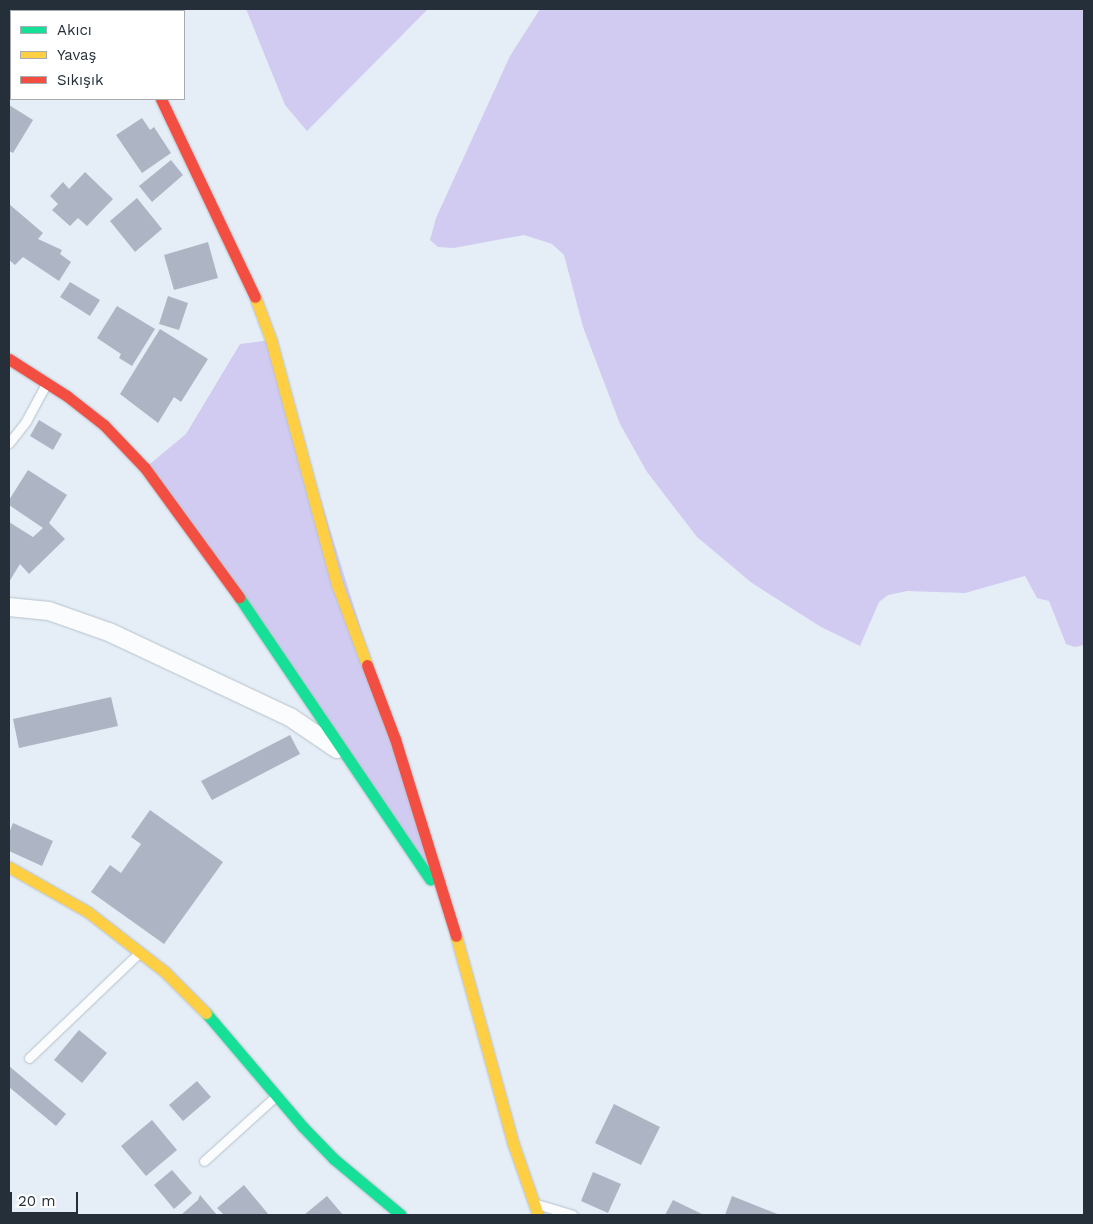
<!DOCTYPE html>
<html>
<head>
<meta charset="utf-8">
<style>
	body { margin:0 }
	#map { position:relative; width:1093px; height:1224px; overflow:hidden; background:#e5eef7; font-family:"Work Sans",sans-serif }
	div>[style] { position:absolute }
	.green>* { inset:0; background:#d1cbf2 }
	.building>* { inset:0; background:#adb4c3 }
	.roads { filter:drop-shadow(0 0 1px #b7c1ca) drop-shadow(0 0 1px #b7c1ca) }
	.lane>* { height:9px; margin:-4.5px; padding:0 4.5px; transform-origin:4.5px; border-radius:4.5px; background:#fbfcfe }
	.street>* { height:18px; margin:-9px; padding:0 9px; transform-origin:9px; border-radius:9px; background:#fbfcfe }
	.fast>* { height:11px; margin:-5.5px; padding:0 5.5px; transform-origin:5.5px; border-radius:5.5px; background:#16e098 }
	.slow>* { height:11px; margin:-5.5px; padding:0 5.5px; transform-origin:5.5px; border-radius:5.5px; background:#ffcf43 }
	.jam>* { height:11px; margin:-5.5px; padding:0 5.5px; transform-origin:5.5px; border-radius:5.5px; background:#f24e42 }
	span { translate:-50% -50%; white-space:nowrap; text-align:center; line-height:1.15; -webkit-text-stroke:5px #fff; paint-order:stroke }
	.frame { position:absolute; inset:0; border:10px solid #242f3a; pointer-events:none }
	.legend { position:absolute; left:10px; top:10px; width:175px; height:90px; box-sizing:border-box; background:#fff; border:1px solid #a7acb0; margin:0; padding:6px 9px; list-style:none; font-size:15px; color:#242f3a }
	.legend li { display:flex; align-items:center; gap:10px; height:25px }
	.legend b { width:25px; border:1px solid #a7acb0 }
	.scale { position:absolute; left:10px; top:1192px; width:68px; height:22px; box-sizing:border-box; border:2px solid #242f3a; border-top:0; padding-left:6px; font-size:15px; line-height:18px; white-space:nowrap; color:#242f3a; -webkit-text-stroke:4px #fff; paint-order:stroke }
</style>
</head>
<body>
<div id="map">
	<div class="green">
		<div style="clip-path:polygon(246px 9px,428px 9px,307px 131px,285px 105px)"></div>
		<div style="clip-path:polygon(540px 9px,1084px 9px,1084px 645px,1075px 647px,1066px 644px,1049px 601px,1037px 598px,1025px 576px,965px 593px,907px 591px,888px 595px,879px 602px,860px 646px,821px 627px,752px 583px,697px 537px,647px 472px,620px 424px,583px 327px,564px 255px,552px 244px,524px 235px,454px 248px,438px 247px,430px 240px,436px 218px,510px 56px)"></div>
		<div style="clip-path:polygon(271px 340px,445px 899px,145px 468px,186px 434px,240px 344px)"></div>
	</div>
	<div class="building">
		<div style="clip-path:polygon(9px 9px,48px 9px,49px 11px,11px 11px,11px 18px)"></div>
		<div style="clip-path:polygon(9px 105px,33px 120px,13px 153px,9px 151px)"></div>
		<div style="clip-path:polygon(142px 118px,150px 130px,154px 127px,171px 153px,142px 173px,116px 135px)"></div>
		<div style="clip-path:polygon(171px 160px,183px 175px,152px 202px,139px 186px)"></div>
		<div style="clip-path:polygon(85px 172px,113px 199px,87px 226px,78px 218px,70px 226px,52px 210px,58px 204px,50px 196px,63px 182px,69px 189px)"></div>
		<div style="clip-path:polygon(137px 198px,162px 229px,135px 252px,110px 221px)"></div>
		<div style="clip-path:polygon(9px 204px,43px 233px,38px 239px,62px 250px,60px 254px,71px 262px,59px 281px,23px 257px,15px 265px,9px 260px)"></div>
		<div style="clip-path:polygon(208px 242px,218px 278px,174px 290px,164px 255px)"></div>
		<div style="clip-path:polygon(70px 282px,100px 300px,90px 316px,60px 297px)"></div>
		<div style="clip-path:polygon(168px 296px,188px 303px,179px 330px,159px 324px)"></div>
		<div style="clip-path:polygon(117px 306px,155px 329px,132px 366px,119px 358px,121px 354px,97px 338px)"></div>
		<div style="clip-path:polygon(160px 329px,208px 359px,181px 402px,174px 397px,158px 423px,120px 394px)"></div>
		<div style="clip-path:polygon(39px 420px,62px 434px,53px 450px,30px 436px)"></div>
		<div style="clip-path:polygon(28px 470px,67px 495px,49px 523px,65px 539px,29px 574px,20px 564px,9px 582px,9px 522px,33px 537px,43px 528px,9px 505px,9px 500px)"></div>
		<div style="clip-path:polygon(111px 697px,118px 726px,19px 748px,13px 719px)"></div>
		<div style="clip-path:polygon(290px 735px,300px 754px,212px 800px,201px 781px)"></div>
		<div style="clip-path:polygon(150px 810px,223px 862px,164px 944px,91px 892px,110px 865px,121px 873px,141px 844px,131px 837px)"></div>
		<div style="clip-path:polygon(13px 823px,53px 841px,42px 866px,9px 851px,9px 833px)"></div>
		<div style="clip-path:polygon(79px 1030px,107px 1053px,82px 1083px,54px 1060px)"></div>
		<div style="clip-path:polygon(9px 1066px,66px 1114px,56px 1126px,9px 1087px)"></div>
		<div style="clip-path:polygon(197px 1081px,211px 1097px,183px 1121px,169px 1105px)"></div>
		<div style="clip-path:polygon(614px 1104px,660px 1127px,641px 1165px,595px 1143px)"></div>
		<div style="clip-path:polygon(152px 1120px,177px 1150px,146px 1176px,121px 1146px)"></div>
		<div style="clip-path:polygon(172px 1170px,192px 1193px,174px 1209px,154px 1185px)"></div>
		<div style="clip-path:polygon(593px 1172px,621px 1184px,608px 1213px,581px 1201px)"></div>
		<div style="clip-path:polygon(244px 1185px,269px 1215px,224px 1215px,217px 1208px)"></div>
		<div style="clip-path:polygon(200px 1195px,217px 1215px,181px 1215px,198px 1200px)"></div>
		<div style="clip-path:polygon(327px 1196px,343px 1215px,304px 1215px)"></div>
		<div style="clip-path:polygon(732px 1196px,780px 1215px,725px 1215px)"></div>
		<div style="clip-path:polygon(673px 1200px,704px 1215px,665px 1215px)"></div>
	</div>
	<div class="roads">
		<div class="lane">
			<div style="left:9px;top:443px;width:28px;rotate:-52deg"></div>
			<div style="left:26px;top:421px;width:42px;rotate:-61.6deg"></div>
			<div style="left:29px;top:1058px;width:152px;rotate:-43.7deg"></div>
			<div style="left:204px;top:1161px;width:97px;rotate:-42.1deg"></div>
			<div style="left:537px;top:1204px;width:37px;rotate:17deg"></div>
		</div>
		<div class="street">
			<div style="left:9px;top:607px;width:40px;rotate:5.7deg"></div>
			<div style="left:49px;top:611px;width:64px;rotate:19.3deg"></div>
			<div style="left:109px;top:632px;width:200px;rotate:25.2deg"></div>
			<div style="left:290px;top:717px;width:57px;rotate:34.2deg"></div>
		</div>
		<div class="fast">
			<div style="left:239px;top:597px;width:341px;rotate:55.9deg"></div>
			<div style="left:206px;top:1013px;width:150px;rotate:49.6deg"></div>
			<div style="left:303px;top:1127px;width:45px;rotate:45.9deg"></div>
			<div style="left:334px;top:1159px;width:87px;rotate:39.9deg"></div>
		</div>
		<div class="slow">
			<div style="left:121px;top:9px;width:2px;rotate:90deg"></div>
			<div style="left:255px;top:297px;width:46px;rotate:69.6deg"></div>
			<div style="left:271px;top:340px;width:253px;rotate:74.9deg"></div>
			<div style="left:337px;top:584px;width:86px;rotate:69.7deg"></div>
			<div style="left:9px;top:867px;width:91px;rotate:29.7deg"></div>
			<div style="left:88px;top:912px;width:98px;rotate:37.9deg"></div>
			<div style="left:165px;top:972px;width:58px;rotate:45deg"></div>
			<div style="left:456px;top:936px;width:218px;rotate:74.6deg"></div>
			<div style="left:514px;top:1146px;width:73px;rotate:70.8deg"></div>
		</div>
		<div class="jam">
			<div style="left:161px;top:99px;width:219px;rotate:64.6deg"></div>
			<div style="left:9px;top:359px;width:69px;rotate:32.5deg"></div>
			<div style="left:67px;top:396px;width:47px;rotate:38.1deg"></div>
			<div style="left:104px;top:425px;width:59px;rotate:46.4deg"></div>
			<div style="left:145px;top:468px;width:160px;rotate:53.9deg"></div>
			<div style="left:367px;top:665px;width:79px;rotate:69.3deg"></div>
			<div style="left:395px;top:739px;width:206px;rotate:72.8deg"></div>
		</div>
	</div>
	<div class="frame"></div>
	<ul class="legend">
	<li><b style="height:6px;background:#16e098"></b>Akıcı</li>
	<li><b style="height:6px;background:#ffcf43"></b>Yavaş</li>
	<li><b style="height:6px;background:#f24e42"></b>Sıkışık</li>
	</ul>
	<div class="scale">20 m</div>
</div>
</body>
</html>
